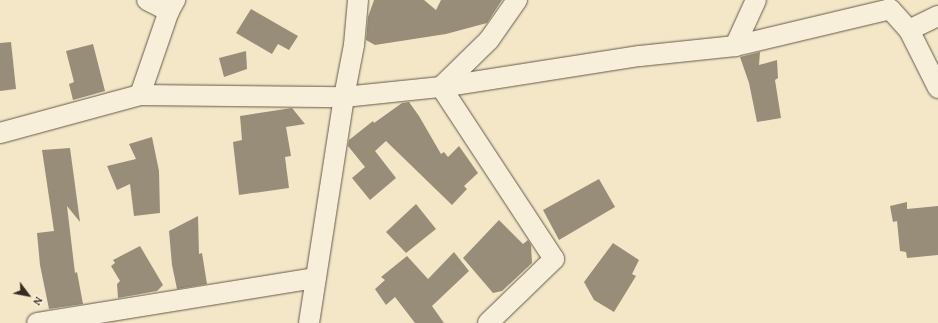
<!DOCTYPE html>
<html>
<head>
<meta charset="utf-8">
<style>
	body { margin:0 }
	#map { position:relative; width:938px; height:323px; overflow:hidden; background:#f4e7c7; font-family:"Gentium Book Plus",serif }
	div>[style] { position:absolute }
	.building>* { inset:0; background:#988d78 }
	.roads { filter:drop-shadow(0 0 1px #645a4b) drop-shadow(0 0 1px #645a4b) }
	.minor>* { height:20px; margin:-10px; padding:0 10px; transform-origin:10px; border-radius:10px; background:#f8efdb }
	span { translate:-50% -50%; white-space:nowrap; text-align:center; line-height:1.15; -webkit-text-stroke:3px #f8efdb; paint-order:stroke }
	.north { position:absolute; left:8px; top:275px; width:40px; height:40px; -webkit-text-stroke:3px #f8efdb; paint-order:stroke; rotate:122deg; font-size:11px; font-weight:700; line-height:16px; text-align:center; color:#342b22 }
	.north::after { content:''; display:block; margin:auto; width:14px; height:18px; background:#342b22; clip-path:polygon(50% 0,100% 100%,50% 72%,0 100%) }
</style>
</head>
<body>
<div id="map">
	<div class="building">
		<div style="clip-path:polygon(374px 0,424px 0,436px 10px,441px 0,502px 0,487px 23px,446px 34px,375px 45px,366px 40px,368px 17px)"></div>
		<div style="clip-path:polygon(251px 9px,298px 36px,289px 50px,278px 44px,272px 54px,236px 33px)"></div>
		<div style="clip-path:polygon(11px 42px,16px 89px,0 91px,0 43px)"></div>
		<div style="clip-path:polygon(93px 44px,105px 91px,73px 100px,69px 84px,74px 82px,66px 51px)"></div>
		<div style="clip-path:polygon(246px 51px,247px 69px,224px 77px,219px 58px)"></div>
		<div style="clip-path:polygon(760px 52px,759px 65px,777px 60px,778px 78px,775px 80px,781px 118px,757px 122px,749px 83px,740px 57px)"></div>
		<div style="clip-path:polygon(409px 102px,419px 116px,441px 154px,444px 152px,448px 157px,459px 146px,478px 173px,464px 186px,467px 189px,452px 205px,386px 141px,375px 151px,396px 178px,370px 200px,352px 178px,365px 167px,348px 146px,349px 140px,373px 121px,374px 123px,402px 103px)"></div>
		<div style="clip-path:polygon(292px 108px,305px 124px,286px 127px,291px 156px,285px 157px,289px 188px,239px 195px,233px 142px,242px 140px,240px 116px)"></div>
		<div style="clip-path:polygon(152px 137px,159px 171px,160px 213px,134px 216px,130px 184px,117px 190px,107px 166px,136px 159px,129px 144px)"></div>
		<div style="clip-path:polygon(70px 148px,80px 222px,67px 206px,75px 273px,77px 272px,83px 304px,49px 309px,40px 265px,37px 233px,54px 231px,42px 150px)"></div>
		<div style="clip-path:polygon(599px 179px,615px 207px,559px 240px,543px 210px)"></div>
		<div style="clip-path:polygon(907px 202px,907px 209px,938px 206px,938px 255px,907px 258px,906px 252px,900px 251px,897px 221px,893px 222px,890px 206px)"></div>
		<div style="clip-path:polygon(416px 204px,436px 229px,406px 253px,386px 232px)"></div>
		<div style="clip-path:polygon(198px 216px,199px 254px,202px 253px,207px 284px,177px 289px,172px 265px,169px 231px)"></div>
		<div style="clip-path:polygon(499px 220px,523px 244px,528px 240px,531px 245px,532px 263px,502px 291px,493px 293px,463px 258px)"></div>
		<div style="clip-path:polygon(613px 243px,639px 260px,632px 274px,636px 276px,614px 312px,594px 300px,584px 282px)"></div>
		<div style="clip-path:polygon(140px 246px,163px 285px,157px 291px,118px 298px,117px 284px,120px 281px,111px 266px,115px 263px,113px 260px)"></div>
		<div style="clip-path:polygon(454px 252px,469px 271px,432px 306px,444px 323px,415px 323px,395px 297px,386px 305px,375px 289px,385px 280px,381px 277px,407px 256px,428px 279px)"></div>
	</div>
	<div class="roads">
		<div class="minor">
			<div style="left:147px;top:0;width:25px;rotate:27deg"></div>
			<div style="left:909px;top:30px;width:65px;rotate:63.4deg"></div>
			<div style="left:735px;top:46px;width:51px;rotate:-65.5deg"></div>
			<div style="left:140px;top:95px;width:89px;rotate:-71deg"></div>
			<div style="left:169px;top:11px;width:13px;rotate:-61deg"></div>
			<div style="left:0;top:133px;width:145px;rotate:-15.2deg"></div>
			<div style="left:140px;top:95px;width:204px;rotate:0.6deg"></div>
			<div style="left:344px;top:97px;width:98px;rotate:-5.9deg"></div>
			<div style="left:441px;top:87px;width:201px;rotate:-8.9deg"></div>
			<div style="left:640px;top:56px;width:96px;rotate:-6deg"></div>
			<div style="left:735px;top:46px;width:159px;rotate:-13.4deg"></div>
			<div style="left:890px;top:9px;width:28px;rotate:48deg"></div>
			<div style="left:909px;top:30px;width:32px;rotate:-26deg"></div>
			<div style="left:37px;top:323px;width:282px;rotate:-9.2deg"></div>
			<div style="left:309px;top:323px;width:229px;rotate:-81.2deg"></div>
			<div style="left:344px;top:97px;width:53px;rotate:-79.1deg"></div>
			<div style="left:354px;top:45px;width:45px;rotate:-84.9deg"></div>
			<div style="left:488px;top:323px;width:92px;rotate:-44.1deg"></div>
			<div style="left:554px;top:259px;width:206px;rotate:-123.3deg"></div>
			<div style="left:441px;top:87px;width:67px;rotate:-44.4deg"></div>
			<div style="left:489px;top:40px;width:49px;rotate:-55deg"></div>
		</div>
	</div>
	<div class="north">N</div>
</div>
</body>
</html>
